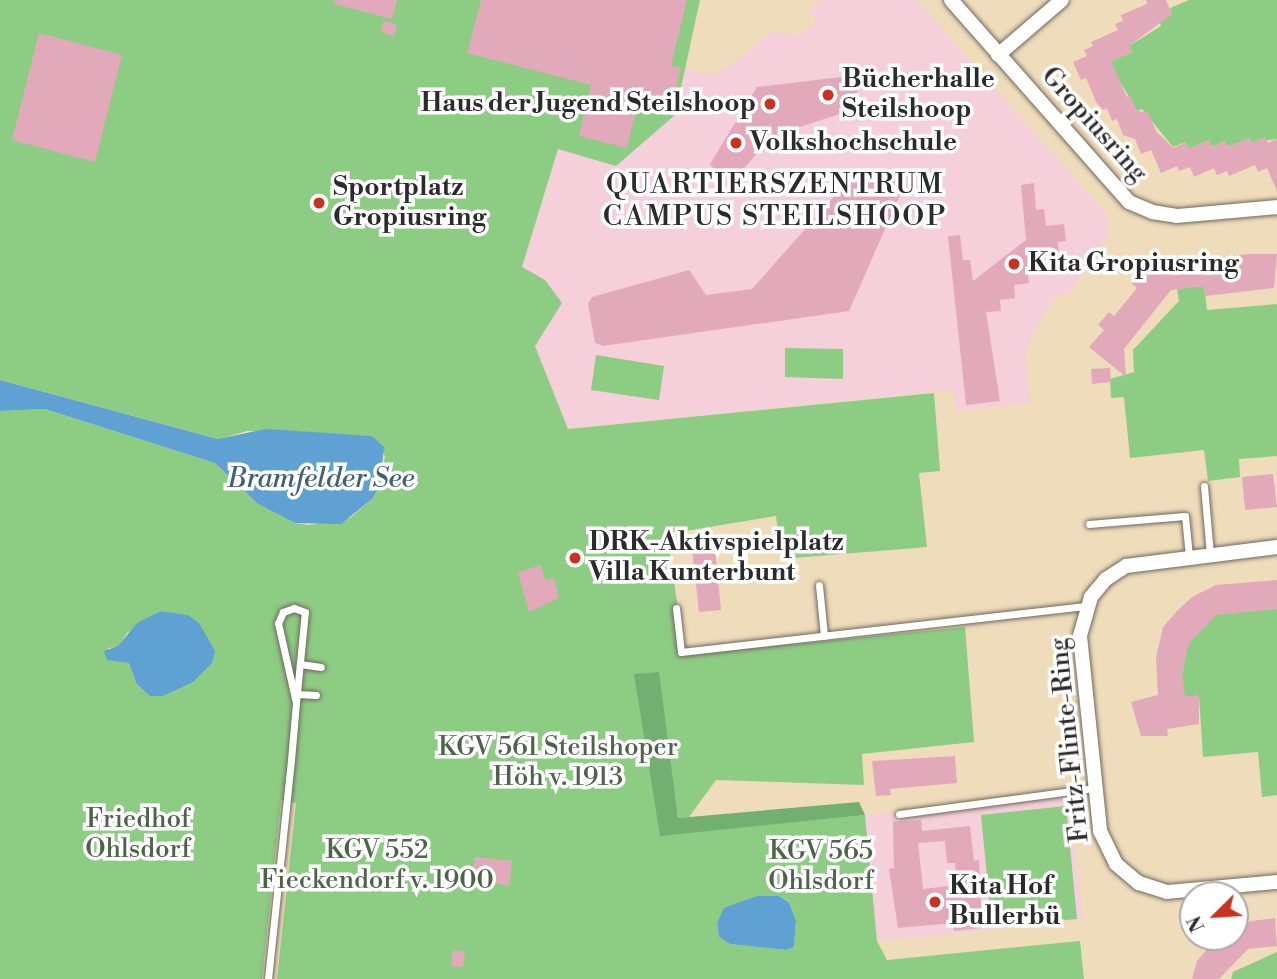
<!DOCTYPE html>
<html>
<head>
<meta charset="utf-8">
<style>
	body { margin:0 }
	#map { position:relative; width:1277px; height:979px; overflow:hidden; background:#efdcbb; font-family:"Libre Bodoni",serif }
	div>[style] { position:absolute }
	.built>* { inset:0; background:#f5cfda }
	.green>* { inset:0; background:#8dcc83 }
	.forest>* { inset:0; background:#72b071 }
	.water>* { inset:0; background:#5fa1d3 }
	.building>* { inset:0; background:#e2a9bb }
	.roads { filter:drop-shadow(0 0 2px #70695d) drop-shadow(0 0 2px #70695d) }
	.service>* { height:7px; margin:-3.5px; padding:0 3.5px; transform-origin:3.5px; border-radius:3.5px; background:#fff }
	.minor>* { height:14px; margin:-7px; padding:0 7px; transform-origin:7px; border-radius:7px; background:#fff }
	.dots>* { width:19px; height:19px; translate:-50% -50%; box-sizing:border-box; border:4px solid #fff; border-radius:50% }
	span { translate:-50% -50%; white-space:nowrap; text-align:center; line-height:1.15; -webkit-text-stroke:7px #fff; paint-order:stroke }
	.poi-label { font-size:26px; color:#2b2b2b; font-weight:700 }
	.left { translate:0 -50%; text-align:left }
	.right { translate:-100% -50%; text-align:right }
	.street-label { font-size:26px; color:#2b2b2b }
	.park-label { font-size:26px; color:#4d634a }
	.neighbourhood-label { font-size:28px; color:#2b2b2b; letter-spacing:2px }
	.water-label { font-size:28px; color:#426077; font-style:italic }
	.north { position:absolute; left:1179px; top:881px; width:70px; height:70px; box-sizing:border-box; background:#fff; border:2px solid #aaa; border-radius:50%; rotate:246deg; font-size:19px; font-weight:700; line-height:28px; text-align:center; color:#2b2b2b }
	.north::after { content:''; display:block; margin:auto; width:24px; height:32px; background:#c8321e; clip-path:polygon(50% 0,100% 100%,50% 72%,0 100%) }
</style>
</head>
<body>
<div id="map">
	<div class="built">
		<div style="clip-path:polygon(821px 0,917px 0,1108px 215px,1109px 233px,1069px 294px,1054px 297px,1031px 337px,1026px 357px,1031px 403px,956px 411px,953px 390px,568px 429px,535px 346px,522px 268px,558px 149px,675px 115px,685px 68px,710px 75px,729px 67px,773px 31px,799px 36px,817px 21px,809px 9px)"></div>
		<div style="clip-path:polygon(1070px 794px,1083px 920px,877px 941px,865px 815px)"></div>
	</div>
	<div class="green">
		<div style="clip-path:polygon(evenodd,0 0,700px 0,675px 115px,616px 166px,558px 149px,522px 267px,545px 280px,562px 303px,535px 346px,568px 429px,934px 393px,940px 471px,919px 473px,927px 547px,782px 559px,776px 516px,667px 534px,685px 655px,965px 627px,974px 742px,862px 754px,864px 785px,716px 780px,689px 817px,678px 818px,669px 753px,660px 835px,865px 815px,877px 941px,887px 960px,1080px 941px,1084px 979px,277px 979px,296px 803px,281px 800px,262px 979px,0 979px,0 411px,45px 409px,215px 463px,258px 504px,295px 523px,309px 525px,350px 518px,372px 499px,380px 485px,385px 456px,372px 436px,247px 431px,219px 439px,0 380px,0 0,161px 611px,188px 615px,175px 690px,163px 696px,136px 683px,129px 663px,114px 660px,108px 648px,118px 647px,127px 633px,161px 611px,0 0,779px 896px,789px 901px,796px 921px,794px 947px,786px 950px,730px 944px,719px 937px,717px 923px,779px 896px)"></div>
		<div style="clip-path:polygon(1189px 0,1277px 0,1277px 139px,1251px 143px,1249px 138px,1228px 147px,1225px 141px,1212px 147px,1209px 140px,1189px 149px,1185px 142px,1173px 147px,1142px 109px,1137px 111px,1121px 83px,1108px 89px,1111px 61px,1132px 52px,1129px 46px,1161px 26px,1159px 19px,1172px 14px,1170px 8px)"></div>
		<div style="clip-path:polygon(1204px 286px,1207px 310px,1277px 304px,1277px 456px,1239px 459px,1240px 477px,1208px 481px,1204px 450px,1130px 458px,1124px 397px,1111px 398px,1110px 379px,1134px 372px,1133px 350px,1179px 301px,1177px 289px)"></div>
		<div style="clip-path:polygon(785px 348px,843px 349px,843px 379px,785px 377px)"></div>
		<div style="clip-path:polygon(596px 355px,664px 366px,659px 400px,591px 390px)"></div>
		<div style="clip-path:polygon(1277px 606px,1277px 795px,1262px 797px,1258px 752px,1203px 757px,1199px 696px,1185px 697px,1179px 673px,1183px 672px,1185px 642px,1203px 624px,1206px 626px,1209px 617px,1222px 610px,1225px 614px)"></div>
		<div style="clip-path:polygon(1066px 806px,1077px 919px,992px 927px,981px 815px)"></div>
		<div style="clip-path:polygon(1277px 952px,1277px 979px,1231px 979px,1233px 972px)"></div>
	</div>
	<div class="forest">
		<div style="clip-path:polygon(659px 672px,678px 818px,859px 802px,865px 815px,660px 836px,634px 674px)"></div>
	</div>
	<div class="water">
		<div style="clip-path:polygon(0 380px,218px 439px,266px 429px,372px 436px,384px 447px,380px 485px,372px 499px,341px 524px,295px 523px,258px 504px,215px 463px,45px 409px,0 411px)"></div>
		<div style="clip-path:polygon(161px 611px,188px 615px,199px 623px,215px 651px,212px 663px,193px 682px,163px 696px,150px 696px,136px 683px,129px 663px,107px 660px,104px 651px,118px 646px,137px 623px)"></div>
		<div style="clip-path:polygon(757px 896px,779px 896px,789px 902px,796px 921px,794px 947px,786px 950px,730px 944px,719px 937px,717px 923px,724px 908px)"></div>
	</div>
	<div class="building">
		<div style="clip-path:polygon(335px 0,397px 0,392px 19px,334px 4px)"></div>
		<div style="clip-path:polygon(481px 0,687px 0,671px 66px,681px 68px,672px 106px,639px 98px,627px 148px,579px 136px,591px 85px,467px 53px)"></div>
		<div style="clip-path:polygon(1146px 0,1166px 0,1172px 14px,1129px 46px,1132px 52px,1111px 61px,1127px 97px,1130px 95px,1137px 111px,1148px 112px,1156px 131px,1173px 148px,1186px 142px,1189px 149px,1209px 140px,1212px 147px,1226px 141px,1228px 147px,1249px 138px,1251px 143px,1265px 137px,1268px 143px,1277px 139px,1277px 191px,1267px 168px,1258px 172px,1255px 165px,1229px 176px,1227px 171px,1217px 175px,1214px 168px,1194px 177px,1190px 167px,1179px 171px,1177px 166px,1161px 173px,1151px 150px,1141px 154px,1135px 139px,1123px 135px,1117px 119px,1112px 121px,1107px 108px,1103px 110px,1096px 102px,1086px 78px,1081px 80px,1073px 62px,1087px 56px,1084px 50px,1093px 46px,1091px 42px,1118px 30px,1115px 24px,1123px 21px,1121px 15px,1147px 4px)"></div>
		<div style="clip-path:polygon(383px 21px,397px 25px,394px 36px,381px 32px)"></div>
		<div style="clip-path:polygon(39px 33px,122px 55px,95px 162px,12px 140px)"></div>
		<div style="clip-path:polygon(850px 76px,859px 84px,852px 110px,772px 136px,739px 174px,715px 170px,710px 164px,757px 87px)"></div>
		<div style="clip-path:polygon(863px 171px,900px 180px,903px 188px,849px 311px,603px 346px,595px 343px,588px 304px,592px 297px,689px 270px,706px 295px,752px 289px,854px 174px)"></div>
		<div style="clip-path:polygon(1034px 183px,1036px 210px,1044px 209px,1046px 226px,1064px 224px,1066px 241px,1058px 242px,1059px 255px,1042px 256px,1043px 268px,1027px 270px,1029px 283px,1014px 285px,1015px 298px,1000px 300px,1001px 311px,986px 312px,1000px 401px,966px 405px,948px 236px,960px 235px,963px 260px,970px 260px,973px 281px,1026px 240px,1021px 185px)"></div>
		<div style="clip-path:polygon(1249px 254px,1277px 254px,1274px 288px,1205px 296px,1204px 286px,1171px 290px,1124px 349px,1126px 377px,1089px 347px,1104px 330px,1098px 325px,1109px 312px,1114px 316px,1137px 288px,1131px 283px,1142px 269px,1149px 275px,1162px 258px,1169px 264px)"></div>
		<div style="clip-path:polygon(1110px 368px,1111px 382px,1092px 384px,1091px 369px)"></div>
		<div style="clip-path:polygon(1273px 474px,1277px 507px,1245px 510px,1242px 477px)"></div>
		<div style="clip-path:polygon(714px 537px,721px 610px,699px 612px,691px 539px)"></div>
		<div style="clip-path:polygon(541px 565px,545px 580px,554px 578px,559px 598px,529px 612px,518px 572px)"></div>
		<div style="clip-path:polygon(1277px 580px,1277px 609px,1216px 615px,1189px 643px,1182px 673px,1185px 697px,1199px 695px,1199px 724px,1167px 729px,1168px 736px,1141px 736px,1131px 702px,1158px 695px,1156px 658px,1163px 627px,1177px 611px,1192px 597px,1216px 585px)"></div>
		<div style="clip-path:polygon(955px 756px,957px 783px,890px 789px,891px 795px,876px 796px,872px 761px)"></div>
		<div style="clip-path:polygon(evenodd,921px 820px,922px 831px,970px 826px,974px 861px,979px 860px,982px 928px,954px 931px,953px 923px,898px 928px,889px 869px,894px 868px,893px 822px,921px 820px,945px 841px,947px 863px,955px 863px,957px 885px,923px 889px,918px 843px,945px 841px)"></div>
		<div style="clip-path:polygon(475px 857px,512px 861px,509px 886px,472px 877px)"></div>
		<div style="clip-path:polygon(1275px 918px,1277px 946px,1248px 949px,1219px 979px,1192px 979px,1197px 961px,1212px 943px,1222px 937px,1235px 937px,1235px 929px,1251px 921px)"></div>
		<div style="clip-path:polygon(453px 950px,465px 952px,463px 967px,451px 966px)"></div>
	</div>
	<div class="roads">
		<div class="service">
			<div style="left:1204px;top:486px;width:68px;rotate:85deg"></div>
			<div style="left:1089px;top:524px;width:96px;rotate:-4.8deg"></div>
			<div style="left:1185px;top:516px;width:40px;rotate:84.3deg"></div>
			<div style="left:819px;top:585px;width:51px;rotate:84.4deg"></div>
			<div style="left:676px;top:608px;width:44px;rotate:83.5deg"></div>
			<div style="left:681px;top:652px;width:409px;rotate:-6.5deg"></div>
			<div style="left:300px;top:664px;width:21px;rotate:8deg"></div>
			<div style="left:297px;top:694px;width:19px;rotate:3deg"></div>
			<div style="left:899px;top:814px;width:198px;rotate:-7.6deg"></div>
			<div style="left:268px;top:979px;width:220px;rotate:-84deg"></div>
			<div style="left:291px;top:760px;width:57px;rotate:-85deg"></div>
			<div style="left:296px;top:703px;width:91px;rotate:-84.4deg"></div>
			<div style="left:305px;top:612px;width:12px;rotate:-160deg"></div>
			<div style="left:294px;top:608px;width:12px;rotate:160deg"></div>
			<div style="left:283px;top:612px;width:12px;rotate:114deg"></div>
			<div style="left:278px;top:623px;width:82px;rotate:77.3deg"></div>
		</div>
		<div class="minor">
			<div style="left:951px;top:0;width:269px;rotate:48.6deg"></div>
			<div style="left:1129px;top:202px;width:25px;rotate:23deg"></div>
			<div style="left:1152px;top:212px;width:25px;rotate:9deg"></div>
			<div style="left:1177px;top:216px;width:100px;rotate:-5.1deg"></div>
			<div style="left:998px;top:55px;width:84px;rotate:-40.7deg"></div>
			<div style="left:1277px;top:547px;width:152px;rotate:172.8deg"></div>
			<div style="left:1126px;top:566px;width:24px;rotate:147deg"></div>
			<div style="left:1106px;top:579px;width:23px;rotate:130deg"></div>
			<div style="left:1091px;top:597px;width:41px;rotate:105.8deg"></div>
			<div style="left:1080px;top:636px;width:196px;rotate:84.1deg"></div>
			<div style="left:1100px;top:831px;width:37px;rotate:64deg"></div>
			<div style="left:1116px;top:864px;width:30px;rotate:40deg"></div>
			<div style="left:1139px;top:883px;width:29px;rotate:18deg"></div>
			<div style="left:1167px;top:892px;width:110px;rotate:-5.2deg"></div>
		</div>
	</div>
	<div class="dots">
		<div style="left:828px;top:95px;background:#c8321e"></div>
		<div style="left:770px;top:104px;background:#c8321e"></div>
		<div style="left:736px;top:143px;background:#c8321e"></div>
		<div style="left:319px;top:203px;background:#c8321e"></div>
		<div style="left:1014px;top:264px;background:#c8321e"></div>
		<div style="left:575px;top:558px;background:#c8321e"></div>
		<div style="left:935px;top:902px;background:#c8321e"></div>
	</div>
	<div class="poi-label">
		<span class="left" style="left:842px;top:95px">Bücherhalle<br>Steilshoop</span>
		<span class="right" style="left:756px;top:104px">Haus der Jugend Steilshoop</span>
		<span class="left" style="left:750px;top:143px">Volkshochschule</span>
		<span class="left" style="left:333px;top:203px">Sportplatz<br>Gropiusring</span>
		<span class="left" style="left:1028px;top:264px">Kita Gropiusring</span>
		<span class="left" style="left:589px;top:558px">DRK-Aktivspielplatz<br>Villa Kunterbunt</span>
		<span class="left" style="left:949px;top:902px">Kita Hof<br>Bullerbü</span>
	</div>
	<div class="street-label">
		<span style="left:1094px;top:125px;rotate:48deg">Gropiusring</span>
		<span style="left:1070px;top:740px;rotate:-96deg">Fritz-Flinte-Ring</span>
	</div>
	<div class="park-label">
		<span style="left:558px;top:763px">KGV 561 Steilshoper<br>Höh v. 1913</span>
		<span style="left:138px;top:835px">Friedhof<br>Ohlsdorf</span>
		<span style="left:377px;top:866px">KGV 552<br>Fieckendorf v. 1900</span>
		<span style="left:821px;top:867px">KGV 565<br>Ohlsdorf</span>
	</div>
	<div class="neighbourhood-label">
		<span style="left:775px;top:201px">QUARTIERSZENTRUM<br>CAMPUS STEILSHOOP</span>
	</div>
	<div class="water-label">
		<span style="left:321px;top:479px">Bramfelder See</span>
	</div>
	<div class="north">N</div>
</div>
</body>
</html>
